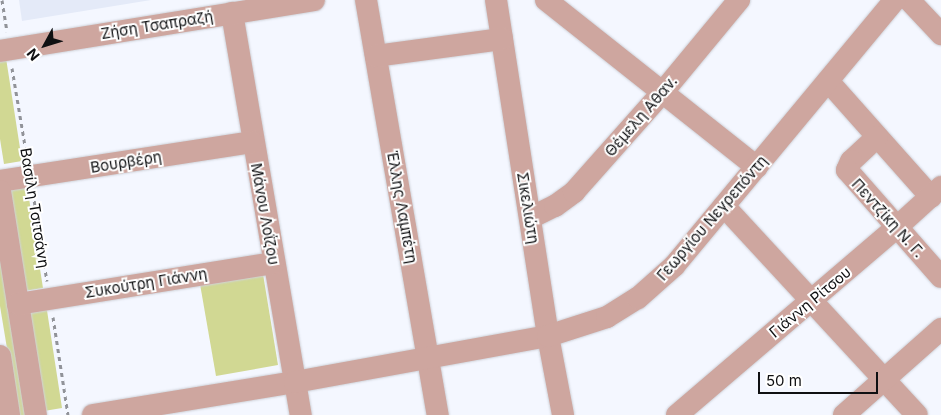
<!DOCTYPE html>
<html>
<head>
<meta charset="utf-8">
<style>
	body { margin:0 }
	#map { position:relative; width:941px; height:415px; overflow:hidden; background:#f4f7ff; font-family:Inter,sans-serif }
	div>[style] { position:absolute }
	.built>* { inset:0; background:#e4eaf8 }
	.green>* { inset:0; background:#d1d893 }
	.path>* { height:3px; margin-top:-1.5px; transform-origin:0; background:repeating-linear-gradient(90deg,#919399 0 4px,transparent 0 8px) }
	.roads { filter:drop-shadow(0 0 1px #cfd2d9) drop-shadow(0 0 1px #cfd2d9) }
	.minor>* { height:22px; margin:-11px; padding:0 11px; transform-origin:11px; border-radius:11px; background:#cea69f }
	span { translate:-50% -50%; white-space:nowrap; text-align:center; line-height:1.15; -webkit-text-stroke:4px #fff; paint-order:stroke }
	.street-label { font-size:15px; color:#0f1012 }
	.north { position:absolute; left:20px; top:20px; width:50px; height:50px; -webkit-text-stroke:4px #fff; paint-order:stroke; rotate:231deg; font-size:14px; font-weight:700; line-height:20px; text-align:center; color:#0f1012 }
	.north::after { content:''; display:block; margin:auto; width:18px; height:22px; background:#0f1012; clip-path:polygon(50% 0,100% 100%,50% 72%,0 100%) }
	.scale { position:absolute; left:758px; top:372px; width:120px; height:22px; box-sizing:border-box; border:2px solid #0f1012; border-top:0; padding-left:6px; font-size:15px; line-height:18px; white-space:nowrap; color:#0f1012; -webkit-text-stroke:4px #fff; paint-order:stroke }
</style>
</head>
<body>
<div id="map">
	<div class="built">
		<div style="clip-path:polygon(19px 0,151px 0,22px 21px)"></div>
	</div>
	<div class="green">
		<div style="clip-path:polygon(6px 58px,22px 161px,4px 164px,0 139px,0 59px)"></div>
		<div style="clip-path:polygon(26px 179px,43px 288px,24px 291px,7px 182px)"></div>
		<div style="clip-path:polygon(0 249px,26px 415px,18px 415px,0 306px)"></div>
		<div style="clip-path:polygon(263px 274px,278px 365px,216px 376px,200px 284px)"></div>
		<div style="clip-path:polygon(46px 304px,62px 408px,44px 411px,28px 307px)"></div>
	</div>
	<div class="path">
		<div style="left:2px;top:0;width:32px;rotate:81deg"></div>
		<div style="left:12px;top:68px;width:91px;rotate:80.5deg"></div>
		<div style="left:33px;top:193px;width:89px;rotate:81deg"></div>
		<div style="left:53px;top:317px;width:99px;rotate:81.3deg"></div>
	</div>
	<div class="roads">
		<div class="minor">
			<div style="left:366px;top:0;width:421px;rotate:80.2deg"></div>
			<div style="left:496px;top:0;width:340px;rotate:81.2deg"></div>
			<div style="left:548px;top:336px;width:80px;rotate:79.2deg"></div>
			<div style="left:546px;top:0;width:269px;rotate:38.4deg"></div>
			<div style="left:909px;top:0;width:47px;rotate:46.7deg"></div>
			<div style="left:232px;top:13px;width:408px;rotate:80.3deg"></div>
			<div style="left:0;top:51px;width:318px;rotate:-9.2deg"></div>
			<div style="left:376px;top:56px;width:127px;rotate:-7.7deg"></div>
			<div style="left:828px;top:81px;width:155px;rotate:48.4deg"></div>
			<div style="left:877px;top:137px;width:35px;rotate:137deg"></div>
			<div style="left:851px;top:161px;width:10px;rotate:114deg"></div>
			<div style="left:847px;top:170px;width:142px;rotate:48.7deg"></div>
			<div style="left:0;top:181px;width:255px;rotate:-8.8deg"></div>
			<div style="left:0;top:191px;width:227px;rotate:80.9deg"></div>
			<div style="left:724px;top:206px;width:284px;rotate:47.3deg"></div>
			<div style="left:530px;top:218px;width:28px;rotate:-26deg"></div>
			<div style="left:555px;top:206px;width:24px;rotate:-36deg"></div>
			<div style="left:574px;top:192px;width:132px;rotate:-48.4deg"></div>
			<div style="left:662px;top:93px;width:121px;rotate:-50.4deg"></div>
			<div style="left:18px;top:304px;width:258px;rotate:-9.1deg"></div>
			<div style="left:0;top:356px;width:60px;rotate:81.3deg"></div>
			<div style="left:93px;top:415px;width:205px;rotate:-9.3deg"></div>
			<div style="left:295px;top:382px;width:257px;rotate:-10.3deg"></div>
			<div style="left:548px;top:336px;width:62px;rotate:-17.9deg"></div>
			<div style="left:607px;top:317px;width:36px;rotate:-32deg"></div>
			<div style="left:638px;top:298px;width:48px;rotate:-41.6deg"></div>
			<div style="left:674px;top:266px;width:346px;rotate:-50.3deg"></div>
			<div style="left:677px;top:415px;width:288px;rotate:-40.5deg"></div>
			<div style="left:896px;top:228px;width:61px;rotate:-42.3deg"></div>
			<div style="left:844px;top:415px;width:130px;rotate:-41.6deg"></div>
		</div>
	</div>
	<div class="street-label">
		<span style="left:157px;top:25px;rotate:-9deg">Ζήση Τσαπραζή</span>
		<span style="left:641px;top:116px;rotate:-49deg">Θέμελη Αθαν.</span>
		<span style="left:126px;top:162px;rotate:-9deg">Βουρβέρη</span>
		<span style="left:402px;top:207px;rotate:80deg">Έλλης Λαμπέτη</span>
		<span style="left:35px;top:208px;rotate:81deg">Βασίλη Τσιτσάνη</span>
		<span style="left:528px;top:208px;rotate:81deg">Σικελιώτη</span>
		<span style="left:265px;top:214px;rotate:80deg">Μάνου Λοΐζου</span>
		<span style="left:712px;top:218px;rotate:-49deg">Γεωργίου Νεγρεπόντη</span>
		<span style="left:888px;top:218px;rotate:48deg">Πεντζίκη Ν. Γ.</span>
		<span style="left:146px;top:283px;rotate:-9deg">Συκούτρη Γιάννη</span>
		<span style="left:810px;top:302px;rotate:-40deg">Γιάννη Ρίτσου</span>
	</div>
	<div class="north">N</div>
	<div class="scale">50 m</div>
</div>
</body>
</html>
